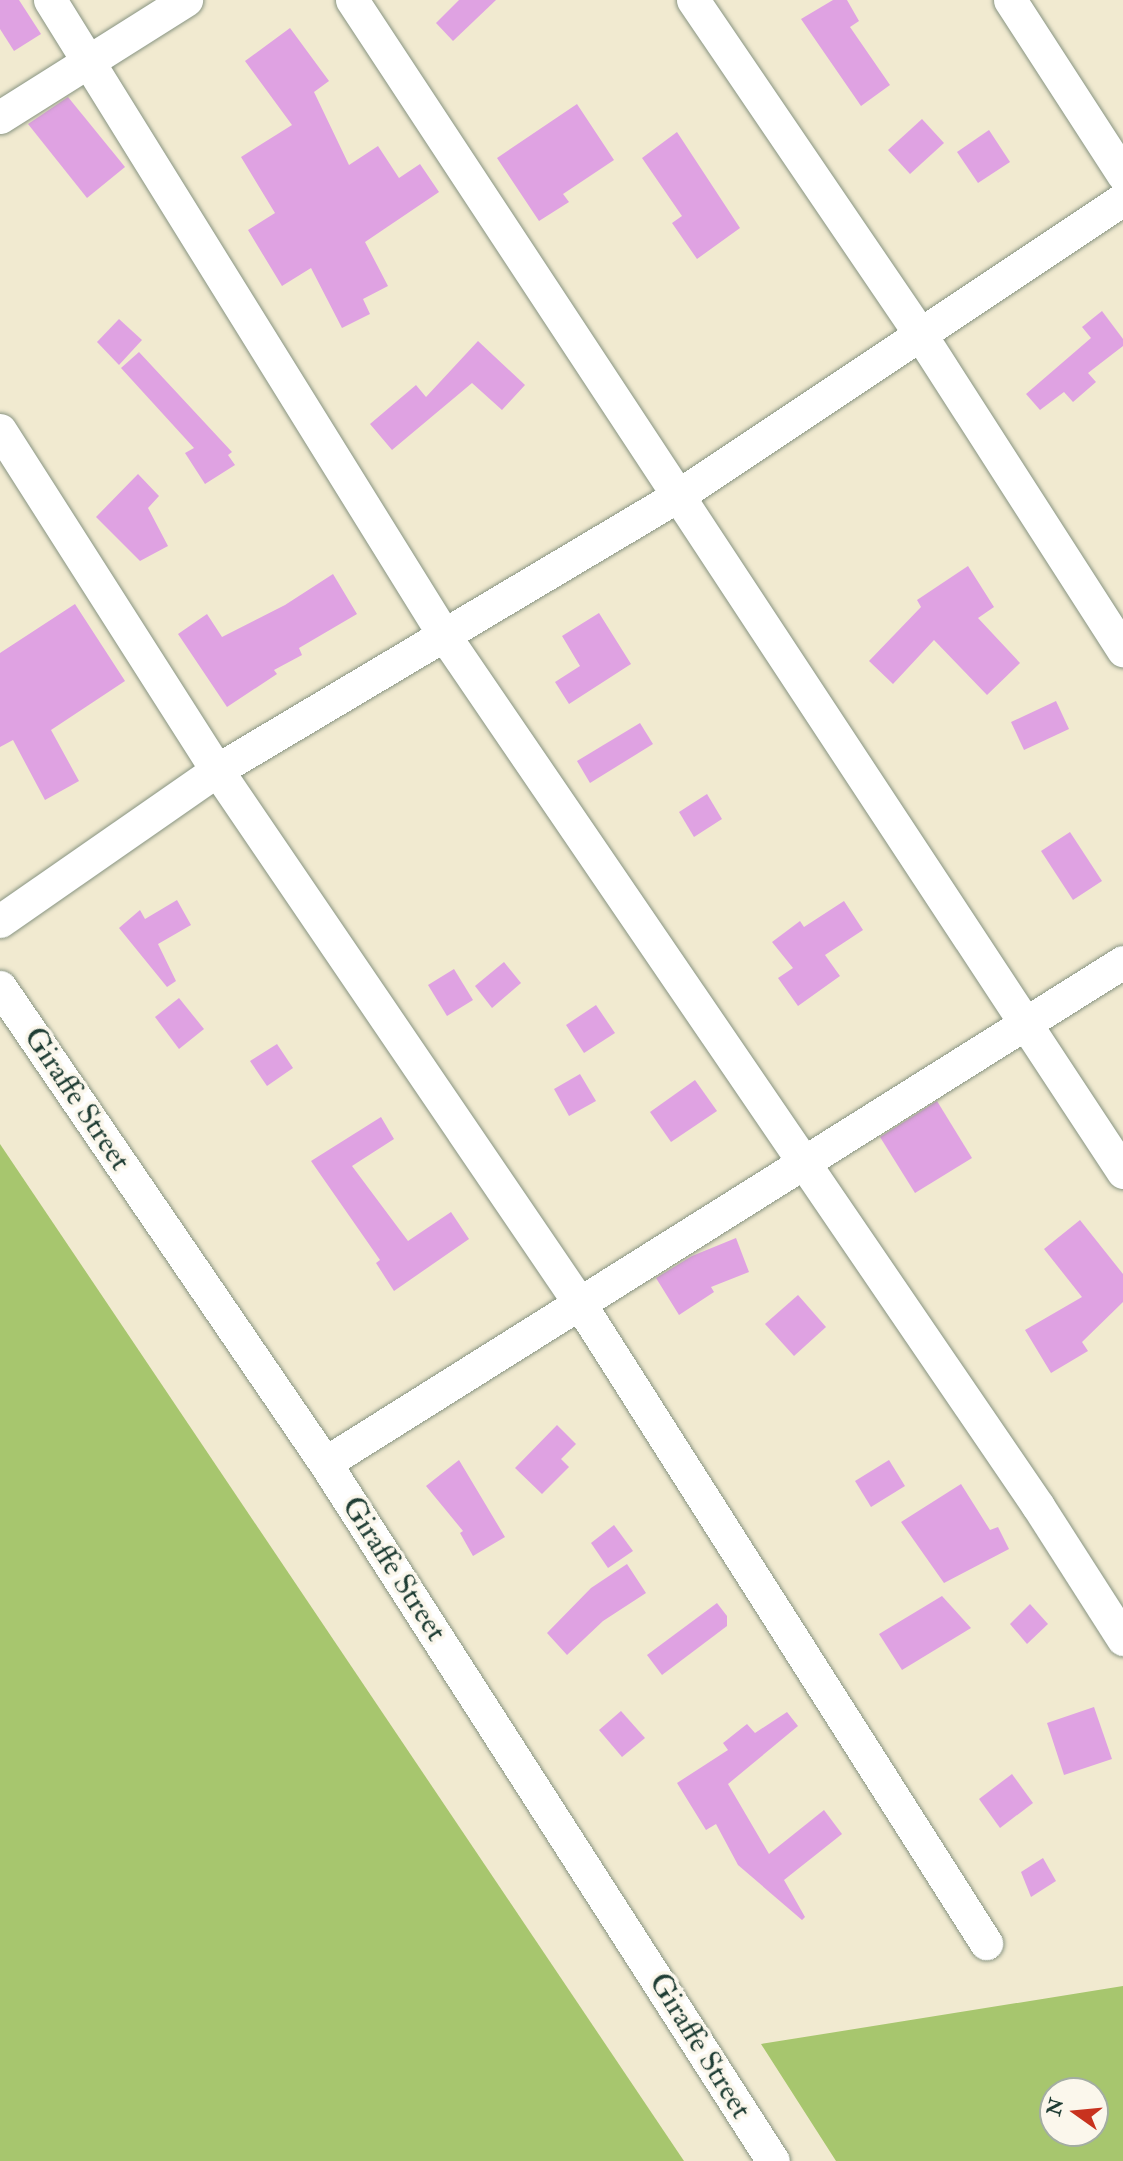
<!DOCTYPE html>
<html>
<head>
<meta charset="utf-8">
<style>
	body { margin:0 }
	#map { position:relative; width:1123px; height:2161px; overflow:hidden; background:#f1ead0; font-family:"IM FELL Double Pica",serif }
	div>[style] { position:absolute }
	.green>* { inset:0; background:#a7c66e }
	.building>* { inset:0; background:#dfa2e2 }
	.roads { filter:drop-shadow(0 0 2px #889482) drop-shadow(0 0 2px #889482) }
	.street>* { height:33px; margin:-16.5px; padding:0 16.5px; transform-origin:16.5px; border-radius:16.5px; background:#fff }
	span { translate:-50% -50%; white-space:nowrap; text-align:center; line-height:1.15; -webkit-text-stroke:7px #fbf7ec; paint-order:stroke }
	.street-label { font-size:30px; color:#1f3d34 }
	.north { position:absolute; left:1039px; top:2077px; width:70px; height:70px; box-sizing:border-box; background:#fbf7ec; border:2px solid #a3ada2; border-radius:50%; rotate:285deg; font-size:19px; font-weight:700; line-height:28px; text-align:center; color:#1f3d34 }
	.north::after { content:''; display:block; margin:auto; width:24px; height:32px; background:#c8321e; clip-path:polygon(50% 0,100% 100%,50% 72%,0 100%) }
</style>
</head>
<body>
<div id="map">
	<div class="green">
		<div style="clip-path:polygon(0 1144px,684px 2161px,0 2161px)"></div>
		<div style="clip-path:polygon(evenodd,1123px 1986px,1123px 2161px,836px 2161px,761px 2044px,1123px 1986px,1095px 2091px,1095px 2133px,1053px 2133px,1053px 2091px,1095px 2091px)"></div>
	</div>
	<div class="building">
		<div style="clip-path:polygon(0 0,19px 0,41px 34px,14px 51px,0 29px)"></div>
		<div style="clip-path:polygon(459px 0,496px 0,453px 41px,436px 23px)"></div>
		<div style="clip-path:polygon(833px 0,847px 0,859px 21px,850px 27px,890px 85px,861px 106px,801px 19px)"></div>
		<div style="clip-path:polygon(290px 28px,329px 81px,314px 92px,349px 165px,378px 146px,399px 178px,420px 164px,439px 192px,365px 242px,388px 286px,363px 299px,370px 314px,342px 328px,311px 268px,282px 286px,248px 230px,275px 213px,241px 157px,292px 125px,245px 61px)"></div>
		<div style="clip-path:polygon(68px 97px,125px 167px,87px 198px,28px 124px)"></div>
		<div style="clip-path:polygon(577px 104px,614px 160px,563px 194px,569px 202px,539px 221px,497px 158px)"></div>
		<div style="clip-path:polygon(922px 119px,944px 143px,910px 174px,888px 150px)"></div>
		<div style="clip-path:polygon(989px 130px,1010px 162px,978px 183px,957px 152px)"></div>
		<div style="clip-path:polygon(677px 132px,740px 228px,697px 259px,672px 223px,682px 216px,642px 158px)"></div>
		<div style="clip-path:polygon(1102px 311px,1123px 339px,1123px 346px,1088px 373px,1096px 382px,1073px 402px,1064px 392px,1040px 410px,1026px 394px,1091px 338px,1082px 327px)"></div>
		<div style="clip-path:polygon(119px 319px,142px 340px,119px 365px,97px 342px)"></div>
		<div style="clip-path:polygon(478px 341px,525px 385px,502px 410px,472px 383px,392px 450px,370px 424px,416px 385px,426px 397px)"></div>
		<div style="clip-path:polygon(139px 352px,232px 452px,228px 455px,235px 465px,205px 484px,185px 453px,194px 448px,121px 368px)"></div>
		<div style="clip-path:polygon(138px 474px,159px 496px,148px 508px,168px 546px,140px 561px,96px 517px)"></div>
		<div style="clip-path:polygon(968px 566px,994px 607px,978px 618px,1020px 663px,987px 695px,934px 640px,893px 684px,869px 661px,921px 607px,917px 600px)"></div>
		<div style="clip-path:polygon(333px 574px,357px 614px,299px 648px,302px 655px,274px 670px,277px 674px,227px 707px,178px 634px,207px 614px,222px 637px,285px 605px)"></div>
		<div style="clip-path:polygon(75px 604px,125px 681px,51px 730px,79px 781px,45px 800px,13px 740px,0 747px,0 653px)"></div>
		<div style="clip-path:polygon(599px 613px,631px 664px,569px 704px,555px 682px,580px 666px,562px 636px)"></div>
		<div style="clip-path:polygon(1056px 701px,1069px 729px,1024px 750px,1011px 722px)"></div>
		<div style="clip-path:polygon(640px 723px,653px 744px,590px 783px,577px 761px)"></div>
		<div style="clip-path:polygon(707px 794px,722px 819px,694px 837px,679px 812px)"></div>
		<div style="clip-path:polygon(1070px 832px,1102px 881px,1073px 900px,1041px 851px)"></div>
		<div style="clip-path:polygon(177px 900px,191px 925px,158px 944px,176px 981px,167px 987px,119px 928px,140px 910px,145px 919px)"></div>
		<div style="clip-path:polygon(844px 901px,863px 930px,825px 955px,840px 976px,798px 1006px,778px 978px,793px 968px,772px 942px,800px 921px,804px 927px)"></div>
		<div style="clip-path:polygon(504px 962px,521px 983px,492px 1008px,475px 986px)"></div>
		<div style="clip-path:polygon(454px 969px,473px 1000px,447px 1016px,428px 985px)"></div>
		<div style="clip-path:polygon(179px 998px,204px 1029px,179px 1049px,155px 1017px)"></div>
		<div style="clip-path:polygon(596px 1005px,615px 1033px,584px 1053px,566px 1025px)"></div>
		<div style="clip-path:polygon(277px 1044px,293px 1068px,267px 1086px,250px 1061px)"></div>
		<div style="clip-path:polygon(580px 1074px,596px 1101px,569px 1116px,554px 1089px)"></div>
		<div style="clip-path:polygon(695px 1080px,717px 1111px,671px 1142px,650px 1112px)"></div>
		<div style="clip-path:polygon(937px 1101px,972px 1158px,915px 1193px,880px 1137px)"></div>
		<div style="clip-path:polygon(381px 1117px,394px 1139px,352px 1166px,408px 1241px,451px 1212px,469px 1239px,394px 1291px,376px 1263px,380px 1260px,311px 1161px)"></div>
		<div style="clip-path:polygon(1080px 1220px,1123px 1274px,1123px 1302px,1082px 1342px,1088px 1351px,1051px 1373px,1025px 1330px,1082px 1297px,1044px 1249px)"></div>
		<div style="clip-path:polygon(736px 1238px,749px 1272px,711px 1287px,714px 1292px,679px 1315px,656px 1278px,692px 1256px)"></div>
		<div style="clip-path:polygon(798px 1295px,826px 1327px,794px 1356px,765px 1324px)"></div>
		<div style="clip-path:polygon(557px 1425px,576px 1444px,561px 1459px,569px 1467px,542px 1494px,515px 1468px)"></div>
		<div style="clip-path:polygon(459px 1460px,505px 1537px,473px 1556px,460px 1533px,463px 1531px,426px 1486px)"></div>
		<div style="clip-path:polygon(889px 1460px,905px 1486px,871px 1507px,855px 1481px)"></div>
		<div style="clip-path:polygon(961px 1484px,990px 1530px,998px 1527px,1009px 1549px,944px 1583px,901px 1522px)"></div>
		<div style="clip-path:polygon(614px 1525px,633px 1551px,608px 1568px,591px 1543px)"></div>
		<div style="clip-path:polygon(627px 1564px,646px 1593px,603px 1621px,567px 1655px,547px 1633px,591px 1588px)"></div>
		<div style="clip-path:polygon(942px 1596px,971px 1628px,902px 1670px,879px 1634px)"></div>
		<div style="clip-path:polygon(717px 1603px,727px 1616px,727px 1626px,662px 1675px,647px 1655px)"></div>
		<div style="clip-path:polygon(1030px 1604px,1048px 1624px,1027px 1644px,1010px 1624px)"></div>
		<div style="clip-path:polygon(1094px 1707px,1112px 1759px,1064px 1775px,1047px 1723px)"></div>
		<div style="clip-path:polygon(621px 1711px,645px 1738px,622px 1757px,599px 1730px)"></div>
		<div style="clip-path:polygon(787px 1712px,798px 1726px,728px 1784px,769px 1854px,824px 1810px,842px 1834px,784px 1880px,805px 1917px,802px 1920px,738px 1865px,716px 1824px,706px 1830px,677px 1783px,728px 1750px,723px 1743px,747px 1724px,755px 1733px)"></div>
		<div style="clip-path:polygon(1012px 1774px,1033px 1803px,1000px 1828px,979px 1799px)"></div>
		<div style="clip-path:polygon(1043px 1858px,1056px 1881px,1031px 1897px,1021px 1872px)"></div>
	</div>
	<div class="roads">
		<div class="street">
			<div style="left:50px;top:0;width:744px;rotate:58.19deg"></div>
			<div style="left:442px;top:632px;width:1058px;rotate:55.71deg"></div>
			<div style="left:1038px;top:1506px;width:158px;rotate:57.4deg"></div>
			<div style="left:352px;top:0;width:1403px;rotate:56.66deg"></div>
			<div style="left:693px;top:0;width:404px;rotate:55.8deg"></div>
			<div style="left:920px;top:334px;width:376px;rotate:57.3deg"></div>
			<div style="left:1010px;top:0;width:208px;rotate:57.1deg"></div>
			<div style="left:0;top:117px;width:220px;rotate:-32.2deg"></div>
			<div style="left:0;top:430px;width:403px;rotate:57.5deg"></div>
			<div style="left:217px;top:770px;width:642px;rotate:55.79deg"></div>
			<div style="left:578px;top:1301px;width:761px;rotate:57.56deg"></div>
			<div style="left:0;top:921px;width:264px;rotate:-34.8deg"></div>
			<div style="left:217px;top:770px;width:538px;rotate:-30.76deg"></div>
			<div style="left:679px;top:495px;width:534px;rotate:-33.69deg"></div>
			<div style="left:0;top:987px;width:576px;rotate:55.68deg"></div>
			<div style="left:325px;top:1463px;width:829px;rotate:57.31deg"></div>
			<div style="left:325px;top:1463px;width:942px;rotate:-32.12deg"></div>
		</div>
	</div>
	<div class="street-label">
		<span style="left:77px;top:1099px;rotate:56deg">Giraffe Street</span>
		<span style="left:394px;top:1569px;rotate:57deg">Giraffe Street</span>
		<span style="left:700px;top:2046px;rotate:58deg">Giraffe Street</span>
	</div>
	<div class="north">N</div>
</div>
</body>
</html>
